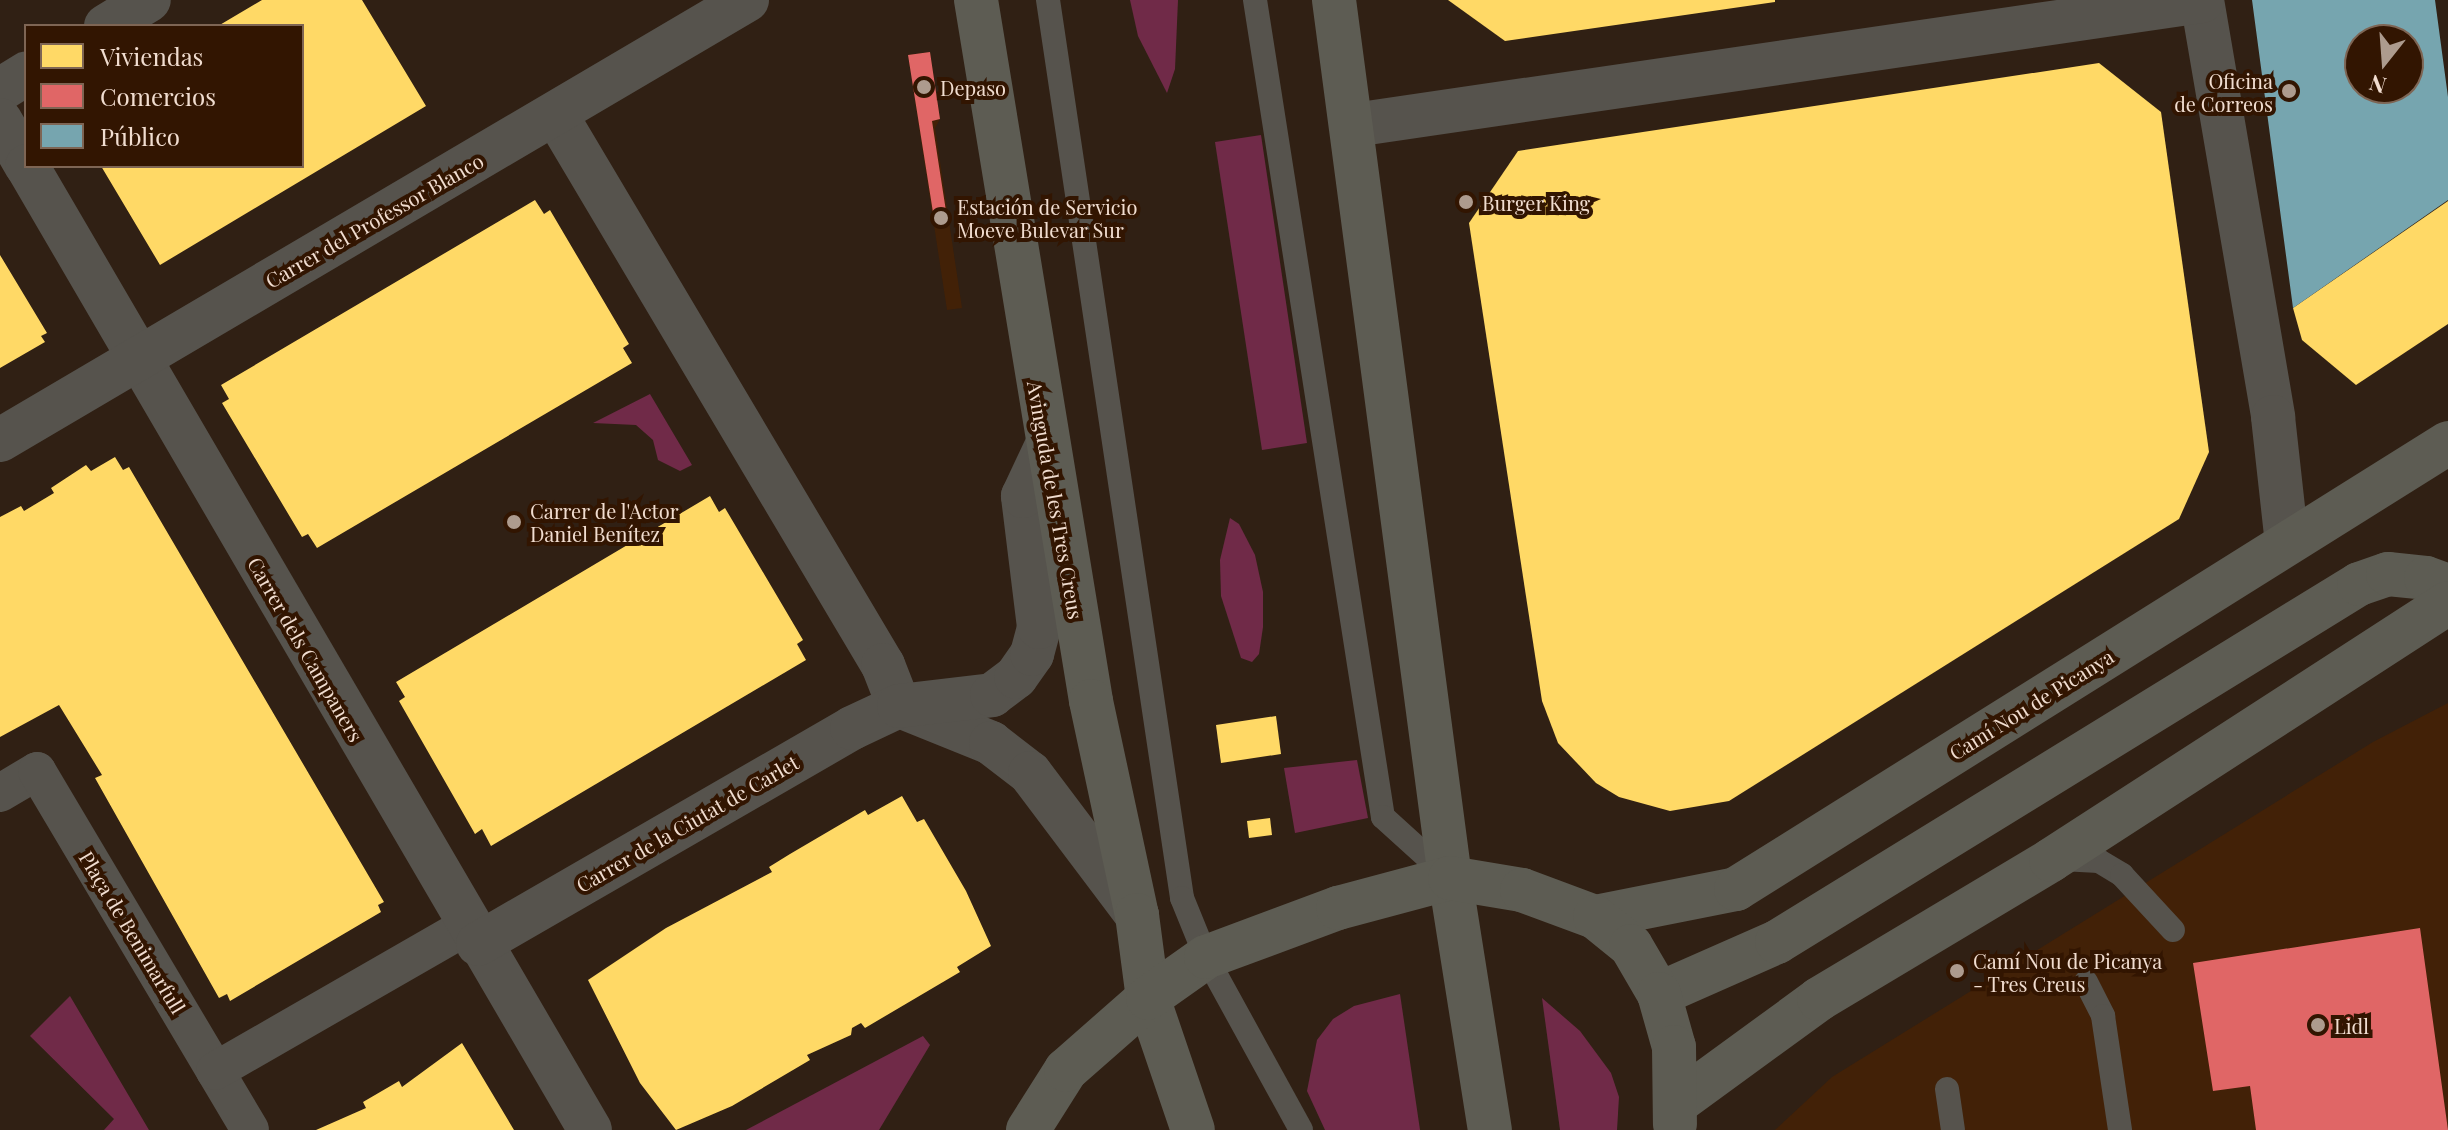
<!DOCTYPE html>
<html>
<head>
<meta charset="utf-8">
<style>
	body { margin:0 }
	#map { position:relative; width:2448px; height:1130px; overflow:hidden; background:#302014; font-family:"Playfair Display",serif }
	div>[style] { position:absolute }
	.built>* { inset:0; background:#422107 }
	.green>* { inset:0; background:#702a48 }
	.homes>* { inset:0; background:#ffd966 }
	.shops>* { inset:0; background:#e06666 }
	.public>* { inset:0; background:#76a5af }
	.service>* { height:24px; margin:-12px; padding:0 12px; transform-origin:12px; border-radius:12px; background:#56534d }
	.pedestrian>* { height:38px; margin:-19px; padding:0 19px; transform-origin:19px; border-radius:19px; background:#56534d }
	.minor>* { height:44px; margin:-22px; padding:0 22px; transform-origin:22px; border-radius:22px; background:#56534d }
	.primary>* { height:44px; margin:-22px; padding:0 22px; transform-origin:22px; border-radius:22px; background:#5d5c53 }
	.dots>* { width:22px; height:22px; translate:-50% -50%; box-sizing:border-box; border:4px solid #321501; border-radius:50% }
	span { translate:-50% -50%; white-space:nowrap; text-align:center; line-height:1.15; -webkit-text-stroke:8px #321501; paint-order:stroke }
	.poi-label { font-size:20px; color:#f1ddd0 }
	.right { translate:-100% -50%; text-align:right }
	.left { translate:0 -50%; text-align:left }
	.street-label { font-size:20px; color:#f1ddd0 }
	.legend { position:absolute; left:24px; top:24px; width:280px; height:144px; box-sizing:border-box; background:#321501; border:2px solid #7e6554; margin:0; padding:10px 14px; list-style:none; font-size:24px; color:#f1ddd0 }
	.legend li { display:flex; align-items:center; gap:16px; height:40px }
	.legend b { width:40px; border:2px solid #7e6554 }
	.north { position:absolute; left:2344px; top:24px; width:80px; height:80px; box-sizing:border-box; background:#321501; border:2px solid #7e6554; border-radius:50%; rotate:197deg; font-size:22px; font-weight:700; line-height:32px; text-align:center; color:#f1ddd0 }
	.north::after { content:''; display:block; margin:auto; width:28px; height:36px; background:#ad9b8e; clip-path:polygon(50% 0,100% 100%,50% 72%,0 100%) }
</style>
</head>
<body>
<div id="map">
	<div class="built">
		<div style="clip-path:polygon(930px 52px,940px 119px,935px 128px,962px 308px,947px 310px,908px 55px)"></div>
		<div style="clip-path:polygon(2448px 703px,2448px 1130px,1775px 1130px,1832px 1077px,2373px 742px)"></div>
	</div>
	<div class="green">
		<div style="clip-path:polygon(1130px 0,1178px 0,1175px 69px,1167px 93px,1138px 36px)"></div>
		<div style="clip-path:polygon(1261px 135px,1307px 443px,1262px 450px,1215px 142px)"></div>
		<div style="clip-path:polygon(650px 394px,692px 465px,680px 471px,658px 460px,653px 440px,636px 425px,593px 423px)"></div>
		<div style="clip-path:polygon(1230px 518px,1239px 524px,1255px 555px,1263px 592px,1263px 627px,1259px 654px,1252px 662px,1241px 658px,1221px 596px,1220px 560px)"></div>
		<div style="clip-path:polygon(1357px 760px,1368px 818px,1295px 833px,1284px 768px)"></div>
		<div style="clip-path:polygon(1400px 994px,1420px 1130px,1325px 1130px,1307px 1091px,1317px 1040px,1333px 1019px,1354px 1006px)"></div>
		<div style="clip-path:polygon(70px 996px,149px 1130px,104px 1130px,114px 1119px,30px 1036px)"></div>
		<div style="clip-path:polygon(1542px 998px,1580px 1031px,1611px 1073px,1619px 1097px,1617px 1130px,1560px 1130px)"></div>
		<div style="clip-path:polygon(923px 1036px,930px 1045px,879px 1130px,746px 1130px)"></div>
	</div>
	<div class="homes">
		<div style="clip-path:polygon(262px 0,362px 0,426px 106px,160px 265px,101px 166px,302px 166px,302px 26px,218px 26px)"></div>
		<div style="clip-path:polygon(1448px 0,1775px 0,1775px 2px,1505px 41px)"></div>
		<div style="clip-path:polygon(2099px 63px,2161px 112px,2209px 452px,2179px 519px,1729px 801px,1670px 811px,1619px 797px,1596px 783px,1558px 743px,1542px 701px,1469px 223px,1518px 151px)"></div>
		<div style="clip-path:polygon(535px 200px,544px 214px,550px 210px,629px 344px,623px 348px,632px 363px,317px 548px,308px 534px,302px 537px,222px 403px,229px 399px,221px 385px)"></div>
		<div style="clip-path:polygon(2448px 201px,2448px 324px,2356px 385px,2302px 340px,2293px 308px)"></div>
		<div style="clip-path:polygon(0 255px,47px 333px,41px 336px,45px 342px,0 368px)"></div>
		<div style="clip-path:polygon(115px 457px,123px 470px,129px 467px,384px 902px,378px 905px,381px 912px,230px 1001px,227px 994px,219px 998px,95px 778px,102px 775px,59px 705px,0 737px,0 517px,21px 506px,24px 511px,54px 493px,51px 488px,86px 465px,91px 471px)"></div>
		<div style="clip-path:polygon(710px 496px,719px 512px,725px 508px,803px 640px,797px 644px,806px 660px,491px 846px,482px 829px,475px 834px,399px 701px,405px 697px,396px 682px)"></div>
		<div style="clip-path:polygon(1276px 716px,1281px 754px,1221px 763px,1216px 725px)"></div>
		<div style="clip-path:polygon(902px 796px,917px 822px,924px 819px,966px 891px,991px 946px,957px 967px,960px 972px,865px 1028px,861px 1023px,852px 1028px,851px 1035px,807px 1055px,810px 1060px,732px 1106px,676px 1130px,640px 1083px,588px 980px,666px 928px,772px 872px,769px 867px,790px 854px,865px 810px,868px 815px)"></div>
		<div style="clip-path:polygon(1270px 818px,1272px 835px,1249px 838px,1247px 821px)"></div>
		<div style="clip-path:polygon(462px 1043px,514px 1130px,316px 1130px,366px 1108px,363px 1102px,399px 1081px,402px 1087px)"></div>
	</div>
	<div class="shops">
		<div style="clip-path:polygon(930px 52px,940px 119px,932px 121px,948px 224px,935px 225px,908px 55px)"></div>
		<div style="clip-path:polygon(2420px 928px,2448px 1130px,2256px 1130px,2250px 1086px,2213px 1091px,2193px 963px)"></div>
	</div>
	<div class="public">
		<div style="clip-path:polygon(evenodd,2252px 0,2435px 0,2448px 97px,2448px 200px,2293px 308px,2252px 0,2360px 40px,2408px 40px,2408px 88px,2360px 88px,2360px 40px)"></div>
	</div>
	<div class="service">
		<div style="left:1048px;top:0;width:908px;rotate:81.51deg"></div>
		<div style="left:1182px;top:898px;width:64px;rotate:67.9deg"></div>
		<div style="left:1206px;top:957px;width:197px;rotate:61.2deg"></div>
		<div style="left:1255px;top:0;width:827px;rotate:81.1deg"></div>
		<div style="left:1383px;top:817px;width:88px;rotate:42.2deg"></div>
		<div style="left:2061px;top:859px;width:38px;rotate:3deg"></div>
		<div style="left:2099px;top:861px;width:27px;rotate:31deg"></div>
		<div style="left:2122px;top:875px;width:75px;rotate:47.2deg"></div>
		<div style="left:2086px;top:982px;width:38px;rotate:63deg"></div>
		<div style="left:2103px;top:1016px;width:115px;rotate:81.5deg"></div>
		<div style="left:1947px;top:1089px;width:41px;rotate:81.7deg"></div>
	</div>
	<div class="pedestrian">
		<div style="left:0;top:793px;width:43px;rotate:-30.7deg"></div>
		<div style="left:37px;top:771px;width:417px;rotate:59.3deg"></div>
		<div style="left:215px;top:1071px;width:291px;rotate:-29.9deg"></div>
	</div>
	<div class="minor">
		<div style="left:2202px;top:0;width:423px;rotate:80.3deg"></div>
		<div style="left:2273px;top:417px;width:127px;rotate:83.7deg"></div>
		<div style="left:106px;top:26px;width:50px;rotate:-31.2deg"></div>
		<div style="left:0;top:90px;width:31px;rotate:-32deg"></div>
		<div style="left:556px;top:115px;width:640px;rotate:59.27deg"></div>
		<div style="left:883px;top:665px;width:44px;rotate:68.7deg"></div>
		<div style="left:0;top:120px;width:52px;rotate:60deg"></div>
		<div style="left:1354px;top:125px;width:857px;rotate:-8.32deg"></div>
		<div style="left:27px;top:166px;width:1116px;rotate:59.71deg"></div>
		<div style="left:0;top:440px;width:867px;rotate:-30.5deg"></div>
		<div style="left:905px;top:708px;width:93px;rotate:22.1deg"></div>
		<div style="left:991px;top:743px;width:49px;rotate:37.6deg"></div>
		<div style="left:1030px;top:773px;width:178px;rotate:53deg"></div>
		<div style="left:478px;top:944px;width:432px;rotate:-30deg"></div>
		<div style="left:852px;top:728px;width:52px;rotate:-25.1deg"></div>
		<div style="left:899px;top:706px;width:94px;rotate:-6.7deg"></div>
		<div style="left:992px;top:695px;width:30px;rotate:-37deg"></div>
		<div style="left:1016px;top:677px;width:28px;rotate:-55deg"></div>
		<div style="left:1032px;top:654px;width:28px;rotate:-75deg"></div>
		<div style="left:1039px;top:627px;width:132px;rotate:-97deg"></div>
		<div style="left:1023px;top:496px;width:56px;rotate:-64.8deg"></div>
	</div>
	<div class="primary">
		<div style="left:976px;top:0;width:710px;rotate:80.68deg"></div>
		<div style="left:1091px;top:701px;width:219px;rotate:77.9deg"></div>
		<div style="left:1137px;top:915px;width:84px;rotate:82.5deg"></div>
		<div style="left:1148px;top:998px;width:139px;rotate:71.2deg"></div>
		<div style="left:1334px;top:0;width:886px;rotate:82.47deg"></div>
		<div style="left:1450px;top:878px;width:255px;rotate:81deg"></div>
		<div style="left:1595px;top:917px;width:144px;rotate:-11.2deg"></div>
		<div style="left:1736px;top:889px;width:840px;rotate:-32.06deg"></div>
		<div style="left:1659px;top:994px;width:129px;rotate:-23.8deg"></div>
		<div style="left:1777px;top:942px;width:683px;rotate:-31.6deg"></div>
		<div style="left:2359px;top:584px;width:31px;rotate:-19deg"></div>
		<div style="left:2388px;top:574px;width:38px;rotate:6deg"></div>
		<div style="left:2426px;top:578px;width:23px;rotate:20deg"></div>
		<div style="left:1678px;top:1102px;width:175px;rotate:-36.1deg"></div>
		<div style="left:1819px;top:999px;width:270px;rotate:-30.9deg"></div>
		<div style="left:2051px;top:860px;width:473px;rotate:-32.9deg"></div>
		<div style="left:1028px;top:1130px;width:71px;rotate:-57.7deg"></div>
		<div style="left:1066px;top:1070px;width:109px;rotate:-41.3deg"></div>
		<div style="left:1148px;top:998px;width:71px;rotate:-35.3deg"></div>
		<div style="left:1206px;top:957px;width:141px;rotate:-20.4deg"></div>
		<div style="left:1338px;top:908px;width:116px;rotate:-15deg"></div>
		<div style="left:1450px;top:878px;width:73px;rotate:9.5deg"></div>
		<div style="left:1522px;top:890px;width:78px;rotate:20.3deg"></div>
		<div style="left:1595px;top:917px;width:46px;rotate:38.9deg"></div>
		<div style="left:1631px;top:946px;width:56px;rotate:59.7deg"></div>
		<div style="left:1659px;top:994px;width:55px;rotate:74.2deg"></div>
		<div style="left:1674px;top:1047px;width:77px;rotate:89.3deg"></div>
	</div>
	<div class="dots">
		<div style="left:924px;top:87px;background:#ad9b8e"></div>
		<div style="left:2289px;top:91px;background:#ad9b8e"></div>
		<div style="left:1466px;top:202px;background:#ad9b8e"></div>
		<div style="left:941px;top:218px;background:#ad9b8e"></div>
		<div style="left:514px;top:522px;background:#ad9b8e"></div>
		<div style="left:1957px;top:971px;background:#ad9b8e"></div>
		<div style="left:2318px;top:1025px;background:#ad9b8e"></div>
	</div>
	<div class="poi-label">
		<span class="right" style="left:2273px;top:92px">Oficina<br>de Correos</span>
		<span class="left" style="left:940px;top:87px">Depaso</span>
		<span class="left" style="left:1482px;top:202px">Burger King</span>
		<span class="left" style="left:957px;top:218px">Estación de Servicio<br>Moeve Bulevar Sur</span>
		<span class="left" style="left:530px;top:522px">Carrer de l'Actor<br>Daniel Benítez</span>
		<span class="left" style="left:1973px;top:972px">Camí Nou de Picanya<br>- Tres Creus</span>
		<span class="left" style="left:2334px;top:1025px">Lidl</span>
	</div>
	<div class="street-label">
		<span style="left:374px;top:220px;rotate:-30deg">Carrer del Professor Blanco</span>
		<span style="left:1056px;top:500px;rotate:80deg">Avinguda de les Tres Creus</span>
		<span style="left:306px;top:649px;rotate:60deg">Carrer dels Campaners</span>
		<span style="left:2031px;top:704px;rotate:-32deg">Camí Nou de Picanya</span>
		<span style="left:687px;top:823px;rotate:-30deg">Carrer de la Ciutat de Carlet</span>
		<span style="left:133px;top:932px;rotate:59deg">Plaça de Benimarfull</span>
	</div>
	<ul class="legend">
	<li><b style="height:22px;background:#ffd966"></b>Viviendas</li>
	<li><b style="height:22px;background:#e06666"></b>Comercios</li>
	<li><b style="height:22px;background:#76a5af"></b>Público</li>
	</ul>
	<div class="north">N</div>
</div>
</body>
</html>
